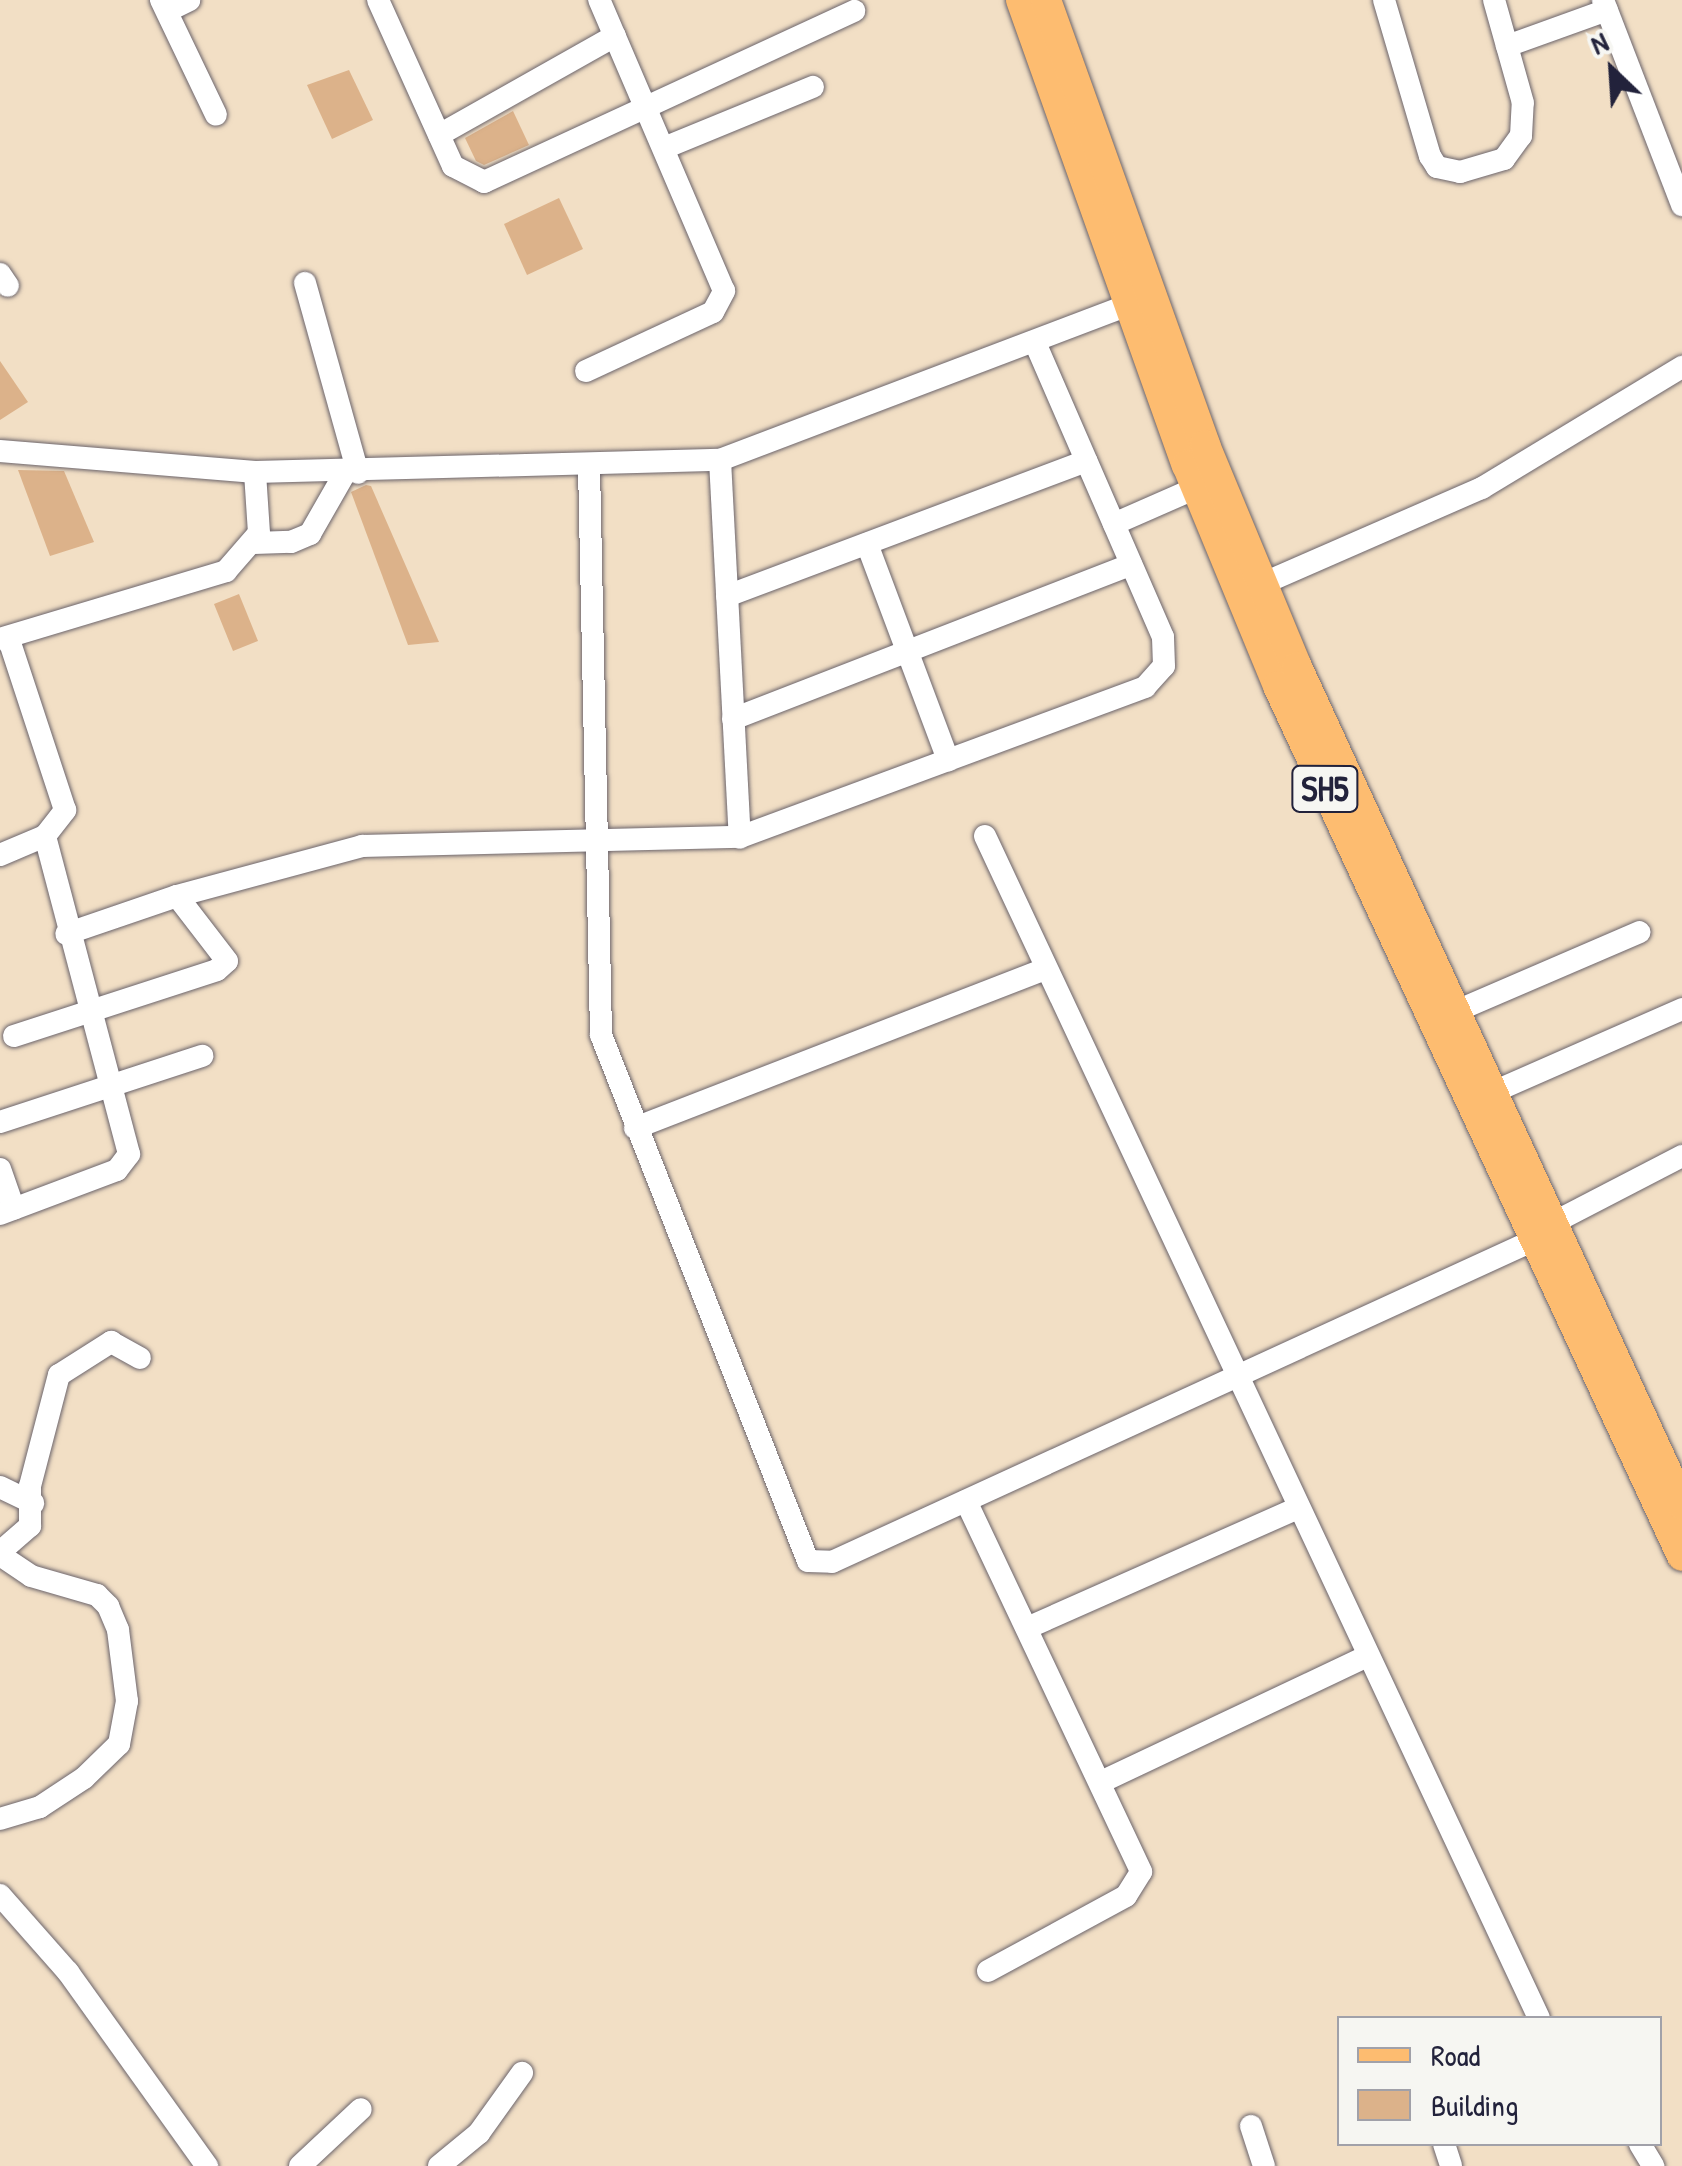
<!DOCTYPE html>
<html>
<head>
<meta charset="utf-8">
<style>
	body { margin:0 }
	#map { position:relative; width:1682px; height:2166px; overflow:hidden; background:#f2dfc5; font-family:"Patrick Hand",sans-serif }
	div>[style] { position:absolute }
	.building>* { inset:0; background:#dcb28a }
	.roads { filter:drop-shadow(0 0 2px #6b646b) drop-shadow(0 0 2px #6b646b) }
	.minor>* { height:22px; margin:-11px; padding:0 11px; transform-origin:11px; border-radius:11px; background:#fff }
	.major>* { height:30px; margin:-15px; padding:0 15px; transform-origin:15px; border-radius:15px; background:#fdbc70 }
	span { translate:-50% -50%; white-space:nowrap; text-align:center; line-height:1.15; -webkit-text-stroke:8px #f6f6f2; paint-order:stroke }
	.shield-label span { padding:2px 8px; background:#f6f6f2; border:2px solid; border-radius:8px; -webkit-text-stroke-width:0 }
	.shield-label { font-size:35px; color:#22223b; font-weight:700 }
	.legend { position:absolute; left:1337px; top:2016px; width:325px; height:130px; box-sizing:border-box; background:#f6f6f2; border:2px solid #a1a1a9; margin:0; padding:12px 18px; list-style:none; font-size:30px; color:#22223b }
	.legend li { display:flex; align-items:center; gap:20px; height:50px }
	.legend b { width:50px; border:2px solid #a1a1a9 }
	.north { position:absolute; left:1562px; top:20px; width:100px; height:100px; -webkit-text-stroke:8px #f6f6f2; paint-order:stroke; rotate:335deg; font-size:28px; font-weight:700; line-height:40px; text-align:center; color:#22223b }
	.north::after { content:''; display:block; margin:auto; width:35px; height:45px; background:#22223b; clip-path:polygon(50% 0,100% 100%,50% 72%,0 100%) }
</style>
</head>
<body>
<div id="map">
	<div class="building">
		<div style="clip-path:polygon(349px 70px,373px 120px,332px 139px,307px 85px)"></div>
		<div style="clip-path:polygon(513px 111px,529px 145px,484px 165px,476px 161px,465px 138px)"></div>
		<div style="clip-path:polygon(559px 198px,583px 249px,527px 275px,504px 224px)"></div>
		<div style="clip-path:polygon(0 361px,28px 402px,0 420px)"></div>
		<div style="clip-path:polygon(18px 470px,64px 471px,94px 542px,50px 556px)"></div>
		<div style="clip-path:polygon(366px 485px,371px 486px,439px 642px,408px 645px,351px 492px)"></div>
		<div style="clip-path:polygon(239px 594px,258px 641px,233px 651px,214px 604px)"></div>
	</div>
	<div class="roads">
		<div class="minor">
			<div style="left:161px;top:0;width:127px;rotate:64.4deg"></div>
			<div style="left:378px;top:0;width:182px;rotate:65.7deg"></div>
			<div style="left:453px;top:166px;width:35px;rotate:27deg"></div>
			<div style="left:484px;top:182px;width:408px;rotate:-24.8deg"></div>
			<div style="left:1384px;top:0;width:163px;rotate:73.6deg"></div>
			<div style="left:1430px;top:156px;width:13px;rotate:58deg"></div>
			<div style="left:1437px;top:167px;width:24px;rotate:12deg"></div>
			<div style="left:1460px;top:172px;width:46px;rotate:-16.5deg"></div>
			<div style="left:1504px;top:159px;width:29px;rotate:-54deg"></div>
			<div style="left:1521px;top:136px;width:33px;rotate:-87deg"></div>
			<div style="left:1523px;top:103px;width:107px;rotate:-105.7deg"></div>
			<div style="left:1603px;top:0;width:220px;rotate:68.9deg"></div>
			<div style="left:167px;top:11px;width:25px;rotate:-26deg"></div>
			<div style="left:1507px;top:46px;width:106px;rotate:-19.8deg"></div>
			<div style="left:439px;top:135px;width:202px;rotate:-29.4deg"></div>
			<div style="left:664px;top:148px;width:161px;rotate:-22.3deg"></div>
			<div style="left:0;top:274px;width:14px;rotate:56deg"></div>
			<div style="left:305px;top:283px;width:197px;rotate:74.4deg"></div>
			<div style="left:586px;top:371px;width:140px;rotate:-24.9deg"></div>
			<div style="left:713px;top:312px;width:24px;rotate:-62deg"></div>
			<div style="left:724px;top:291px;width:317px;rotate:-113.2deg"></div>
			<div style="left:0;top:451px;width:256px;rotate:4.7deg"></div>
			<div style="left:255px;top:472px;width:465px;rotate:-1.5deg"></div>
			<div style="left:720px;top:460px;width:437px;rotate:-20.8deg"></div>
			<div style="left:720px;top:460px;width:378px;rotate:87deg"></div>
			<div style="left:589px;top:466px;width:569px;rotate:88.79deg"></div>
			<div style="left:601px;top:1035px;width:565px;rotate:68.52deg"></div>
			<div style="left:808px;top:1561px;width:24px;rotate:2deg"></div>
			<div style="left:832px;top:1562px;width:787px;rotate:-24.64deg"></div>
			<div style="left:1114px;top:524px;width:90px;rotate:-23.7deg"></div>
			<div style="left:254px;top:543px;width:37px;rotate:-2deg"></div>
			<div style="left:291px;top:542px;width:21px;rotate:-23deg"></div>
			<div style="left:310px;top:534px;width:70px;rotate:-60.2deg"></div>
			<div style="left:867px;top:544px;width:231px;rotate:69.4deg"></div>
			<div style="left:1262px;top:584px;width:240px;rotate:-23.6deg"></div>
			<div style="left:1482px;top:488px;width:234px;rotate:-31.2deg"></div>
			<div style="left:727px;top:596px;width:384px;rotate:-20.6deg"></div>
			<div style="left:0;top:639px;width:236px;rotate:-16.7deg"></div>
			<div style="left:226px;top:571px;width:50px;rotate:-49deg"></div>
			<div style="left:259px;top:533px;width:61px;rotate:-93.8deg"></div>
			<div style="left:733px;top:719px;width:427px;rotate:-21.2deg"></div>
			<div style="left:985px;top:836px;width:1305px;rotate:64.89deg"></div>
			<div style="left:0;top:855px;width:49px;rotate:-22.9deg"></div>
			<div style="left:45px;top:836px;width:33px;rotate:-52deg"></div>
			<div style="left:65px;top:810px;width:182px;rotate:-108.2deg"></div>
			<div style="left:177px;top:896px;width:192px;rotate:-15.1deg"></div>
			<div style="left:362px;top:846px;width:378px;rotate:-1.4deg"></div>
			<div style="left:740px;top:837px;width:432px;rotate:-20.3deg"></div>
			<div style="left:1145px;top:687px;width:28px;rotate:-48deg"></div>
			<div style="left:1164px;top:666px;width:29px;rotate:-92deg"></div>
			<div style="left:1163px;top:637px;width:322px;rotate:-113.5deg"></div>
			<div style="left:1454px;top:1012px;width:202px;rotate:-23.3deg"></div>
			<div style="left:14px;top:1036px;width:213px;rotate:-18deg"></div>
			<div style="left:217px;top:970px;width:13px;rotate:-42deg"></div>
			<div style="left:227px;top:961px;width:82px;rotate:-127.6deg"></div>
			<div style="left:177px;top:896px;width:117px;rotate:161.1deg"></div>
			<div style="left:1491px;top:1093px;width:209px;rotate:-23.7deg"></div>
			<div style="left:0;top:1122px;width:213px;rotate:-18.1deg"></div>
			<div style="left:635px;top:1128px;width:438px;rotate:-21.2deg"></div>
			<div style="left:0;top:1169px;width:42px;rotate:70.7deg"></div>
			<div style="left:0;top:1214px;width:125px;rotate:-20.6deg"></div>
			<div style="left:117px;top:1170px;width:20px;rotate:-53deg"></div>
			<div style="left:129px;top:1154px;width:329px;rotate:-104.8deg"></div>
			<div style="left:1551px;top:1224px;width:148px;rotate:-27.4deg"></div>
			<div style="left:0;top:1487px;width:37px;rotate:26deg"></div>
			<div style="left:966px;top:1501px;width:410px;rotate:64.7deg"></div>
			<div style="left:1141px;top:1872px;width:28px;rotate:122deg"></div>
			<div style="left:1126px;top:1896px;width:157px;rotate:151.5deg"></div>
			<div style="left:0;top:1552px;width:40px;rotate:-41deg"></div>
			<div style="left:30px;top:1526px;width:40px;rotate:-90deg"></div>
			<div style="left:30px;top:1486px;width:115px;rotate:-75.4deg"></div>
			<div style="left:59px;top:1375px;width:62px;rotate:-32.4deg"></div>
			<div style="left:111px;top:1342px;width:33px;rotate:29deg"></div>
			<div style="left:0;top:1555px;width:37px;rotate:34deg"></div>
			<div style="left:31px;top:1576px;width:69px;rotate:16.1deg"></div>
			<div style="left:97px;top:1595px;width:16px;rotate:45deg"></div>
			<div style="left:108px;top:1606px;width:26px;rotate:67deg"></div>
			<div style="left:118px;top:1630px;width:72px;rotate:82.8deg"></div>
			<div style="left:127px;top:1701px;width:44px;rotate:100.5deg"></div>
			<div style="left:119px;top:1744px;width:49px;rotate:135.8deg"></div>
			<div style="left:84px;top:1778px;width:53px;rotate:146.6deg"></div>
			<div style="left:40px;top:1807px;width:42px;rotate:163.3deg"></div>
			<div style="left:1027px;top:1628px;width:296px;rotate:-23.9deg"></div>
			<div style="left:1101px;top:1782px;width:295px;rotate:-25.3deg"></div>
			<div style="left:0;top:1895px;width:103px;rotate:48.6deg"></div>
			<div style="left:68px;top:1972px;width:239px;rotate:54.4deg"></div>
			<div style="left:1251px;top:2126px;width:42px;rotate:72deg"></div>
			<div style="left:1444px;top:2144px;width:23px;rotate:72deg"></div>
			<div style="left:1640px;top:2144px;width:26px;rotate:59deg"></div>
			<div style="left:300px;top:2166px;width:83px;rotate:-43.1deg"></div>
			<div style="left:439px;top:2166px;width:52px;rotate:-39.5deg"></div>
			<div style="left:479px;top:2133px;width:74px;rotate:-54.4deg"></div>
		</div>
		<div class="major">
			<div style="left:1021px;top:0;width:494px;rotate:70.4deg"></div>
			<div style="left:1187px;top:465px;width:239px;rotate:67.6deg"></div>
			<div style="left:1278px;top:686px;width:959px;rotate:65.09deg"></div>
			<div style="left:1046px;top:0;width:473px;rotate:70.3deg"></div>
			<div style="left:1205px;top:445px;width:240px;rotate:67.5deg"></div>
			<div style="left:1297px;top:667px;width:922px;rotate:65.32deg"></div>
		</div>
	</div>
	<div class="shield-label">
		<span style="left:1325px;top:789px">SH5</span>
	</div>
	<ul class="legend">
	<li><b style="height:12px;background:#fdbc70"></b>Road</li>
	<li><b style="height:28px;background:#dcb28a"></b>Building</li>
	</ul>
	<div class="north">N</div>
</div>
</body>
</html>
